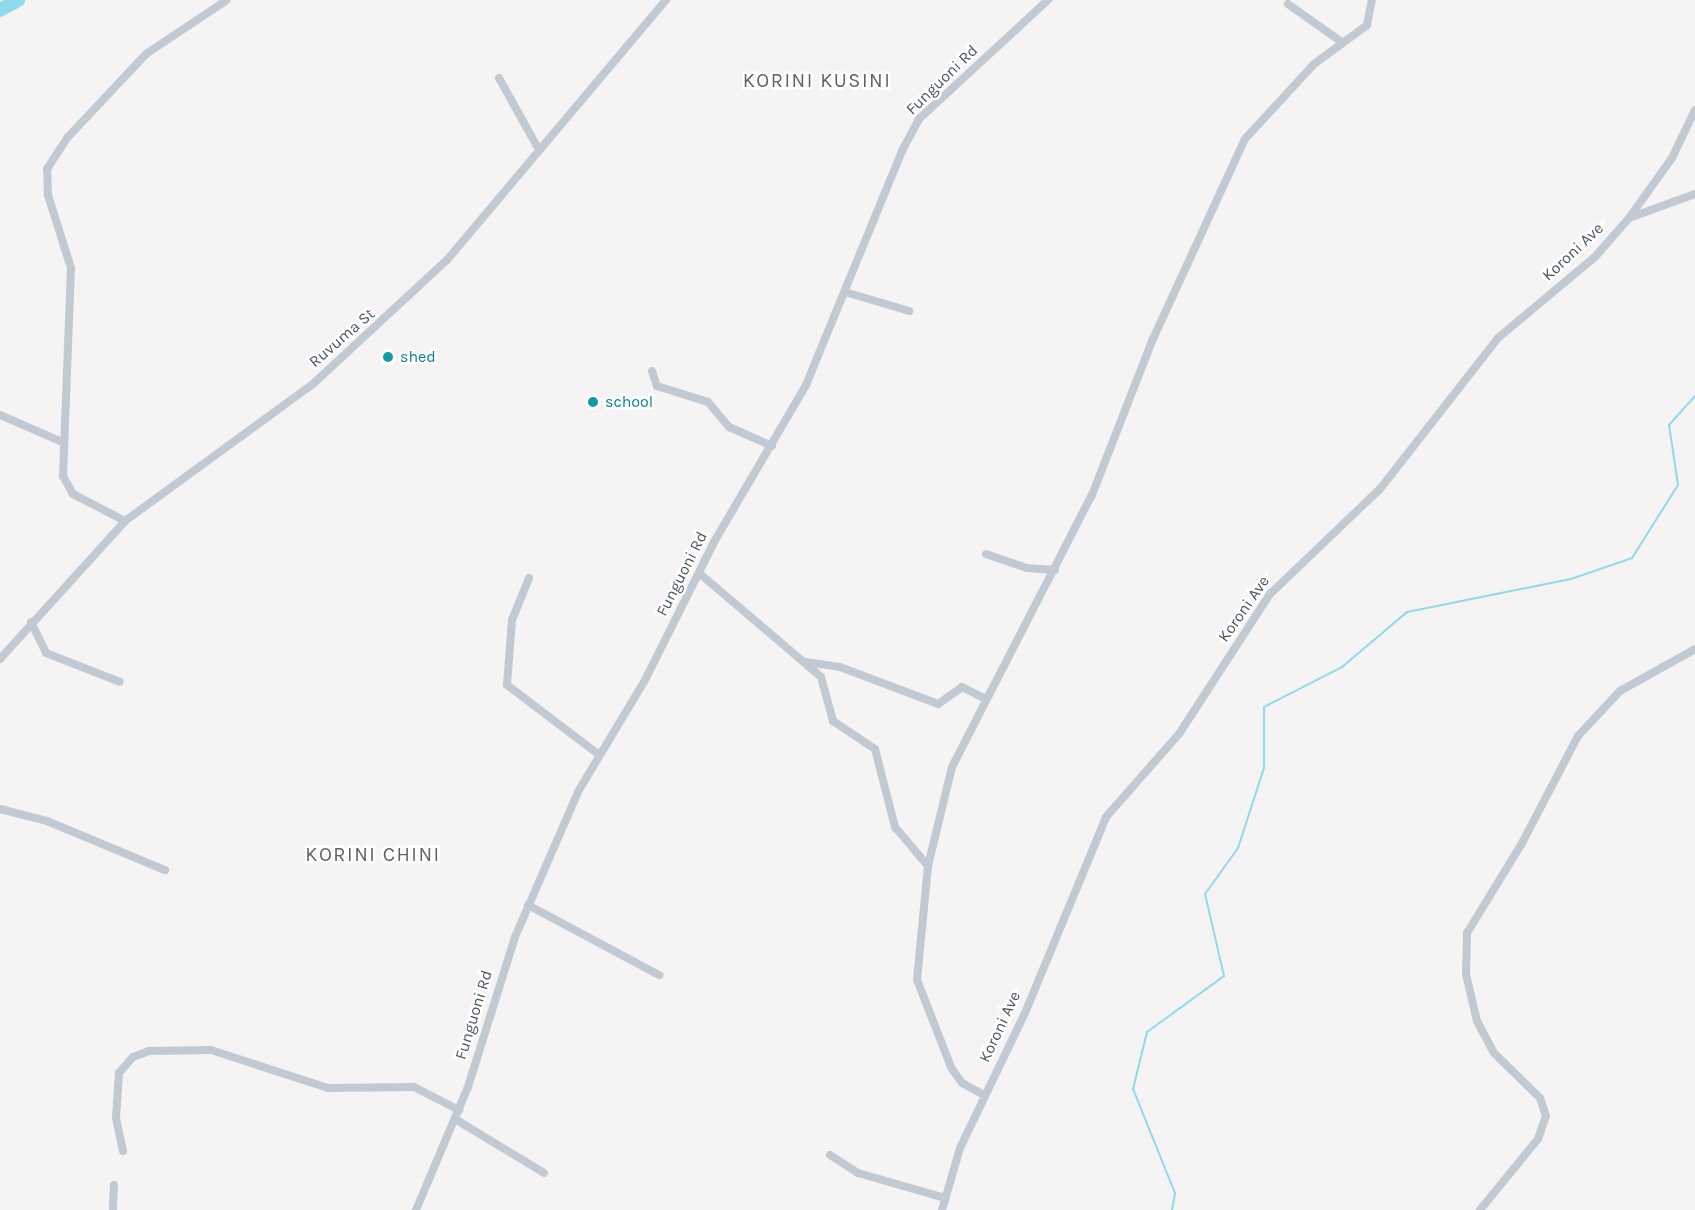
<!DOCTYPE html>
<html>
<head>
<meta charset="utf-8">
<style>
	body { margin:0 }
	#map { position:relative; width:1695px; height:1210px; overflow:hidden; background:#f5f3f3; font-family:Karla,sans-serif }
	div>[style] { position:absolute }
	.stream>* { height:2px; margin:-1px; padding:0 1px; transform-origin:1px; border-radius:1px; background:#90daee }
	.river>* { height:14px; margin:-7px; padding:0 7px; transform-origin:7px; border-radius:7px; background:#90daee }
	.minor>* { height:8px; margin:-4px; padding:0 4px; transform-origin:4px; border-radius:4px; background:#c1cad2 }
	.dots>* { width:16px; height:16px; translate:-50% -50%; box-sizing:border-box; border:3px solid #fff; border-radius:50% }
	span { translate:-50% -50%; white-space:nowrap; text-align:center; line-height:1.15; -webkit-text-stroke:5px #fff; paint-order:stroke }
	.street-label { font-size:16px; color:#4a5661 }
	.culture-label { font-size:16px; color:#0d838f }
	.left { translate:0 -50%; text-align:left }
	.quarter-label { font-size:20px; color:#5f6368; letter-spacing:1.5px }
</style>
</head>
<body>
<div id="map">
	<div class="stream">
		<div style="left:1172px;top:1210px;width:17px;rotate:-80deg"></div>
		<div style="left:1175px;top:1193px;width:112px;rotate:-112deg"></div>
		<div style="left:1133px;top:1089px;width:59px;rotate:-76.2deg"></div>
		<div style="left:1147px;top:1032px;width:95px;rotate:-36deg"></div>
		<div style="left:1224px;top:976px;width:84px;rotate:-103deg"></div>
		<div style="left:1205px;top:894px;width:57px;rotate:-54.3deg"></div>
		<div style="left:1238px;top:848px;width:84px;rotate:-72deg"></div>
		<div style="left:1264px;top:768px;width:61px;rotate:-90deg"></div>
		<div style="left:1264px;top:707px;width:88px;rotate:-27.1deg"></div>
		<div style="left:1342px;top:667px;width:85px;rotate:-40.2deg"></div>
		<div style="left:1407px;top:612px;width:167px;rotate:-11.4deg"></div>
		<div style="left:1571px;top:579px;width:65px;rotate:-19deg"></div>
		<div style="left:1632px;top:558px;width:86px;rotate:-57.8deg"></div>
		<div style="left:1678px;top:485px;width:61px;rotate:-98.5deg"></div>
		<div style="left:1669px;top:425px;width:39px;rotate:-48deg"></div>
	</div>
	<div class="river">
		<div style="left:0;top:10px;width:21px;rotate:-29deg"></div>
	</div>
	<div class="minor">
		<div style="left:1288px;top:4px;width:67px;rotate:35.3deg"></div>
		<div style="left:499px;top:78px;width:82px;rotate:60.9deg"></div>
		<div style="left:1629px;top:218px;width:70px;rotate:-20deg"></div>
		<div style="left:845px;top:292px;width:67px;rotate:16.5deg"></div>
		<div style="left:652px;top:371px;width:16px;rotate:72deg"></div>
		<div style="left:657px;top:386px;width:53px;rotate:17.4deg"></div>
		<div style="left:708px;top:402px;width:33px;rotate:50deg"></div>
		<div style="left:729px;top:427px;width:47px;rotate:23.8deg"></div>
		<div style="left:0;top:415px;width:68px;rotate:23.5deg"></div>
		<div style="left:125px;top:521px;width:59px;rotate:-152.6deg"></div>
		<div style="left:73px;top:494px;width:21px;rotate:-119deg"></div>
		<div style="left:63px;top:476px;width:208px;rotate:-87.8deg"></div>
		<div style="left:71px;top:268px;width:77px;rotate:-107.5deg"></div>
		<div style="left:48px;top:195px;width:26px;rotate:-92deg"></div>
		<div style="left:47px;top:169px;width:38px;rotate:-57deg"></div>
		<div style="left:68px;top:137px;width:114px;rotate:-46.8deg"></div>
		<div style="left:146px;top:54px;width:97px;rotate:-33.7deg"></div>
		<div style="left:986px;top:554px;width:43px;rotate:18.9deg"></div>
		<div style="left:1027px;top:568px;width:28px;rotate:4deg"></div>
		<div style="left:699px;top:573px;width:160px;rotate:40.4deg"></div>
		<div style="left:821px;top:677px;width:46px;rotate:74.7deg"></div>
		<div style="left:833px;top:721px;width:50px;rotate:33.7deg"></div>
		<div style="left:875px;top:749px;width:81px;rotate:75.6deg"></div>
		<div style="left:895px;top:827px;width:51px;rotate:49.8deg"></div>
		<div style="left:529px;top:578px;width:45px;rotate:112deg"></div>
		<div style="left:512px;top:620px;width:65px;rotate:94.4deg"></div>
		<div style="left:507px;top:685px;width:114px;rotate:37.2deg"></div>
		<div style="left:31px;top:622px;width:34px;rotate:64deg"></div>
		<div style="left:46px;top:653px;width:79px;rotate:21.4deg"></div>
		<div style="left:0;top:659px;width:186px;rotate:-47.8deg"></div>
		<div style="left:125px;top:521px;width:234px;rotate:-36.1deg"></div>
		<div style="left:314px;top:383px;width:181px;rotate:-42.8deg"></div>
		<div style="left:447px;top:260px;width:340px;rotate:-49.9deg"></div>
		<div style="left:805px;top:662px;width:35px;rotate:8deg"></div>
		<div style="left:840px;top:667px;width:105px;rotate:20.7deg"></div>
		<div style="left:938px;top:704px;width:29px;rotate:-35deg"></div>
		<div style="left:962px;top:687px;width:25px;rotate:27deg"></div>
		<div style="left:0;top:809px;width:49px;rotate:14.3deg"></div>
		<div style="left:47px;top:821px;width:128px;rotate:22.6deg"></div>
		<div style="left:528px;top:905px;width:149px;rotate:28.1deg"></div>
		<div style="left:984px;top:1095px;width:25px;rotate:-151deg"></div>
		<div style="left:962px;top:1083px;width:19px;rotate:-125deg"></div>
		<div style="left:951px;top:1067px;width:93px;rotate:-111.3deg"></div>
		<div style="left:917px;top:980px;width:115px;rotate:-84.5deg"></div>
		<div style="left:928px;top:866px;width:102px;rotate:-76.4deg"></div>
		<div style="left:952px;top:767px;width:306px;rotate:-62.8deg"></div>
		<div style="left:1092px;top:495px;width:165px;rotate:-68.7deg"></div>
		<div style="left:1152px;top:341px;width:222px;rotate:-65.3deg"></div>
		<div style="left:1245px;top:139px;width:102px;rotate:-47.4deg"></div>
		<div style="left:1314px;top:64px;width:66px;rotate:-36.3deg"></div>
		<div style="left:1367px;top:25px;width:25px;rotate:-79deg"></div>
		<div style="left:455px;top:1119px;width:104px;rotate:31.2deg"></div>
		<div style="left:123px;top:1151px;width:34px;rotate:-102deg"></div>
		<div style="left:116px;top:1118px;width:45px;rotate:-86.2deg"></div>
		<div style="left:119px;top:1073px;width:21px;rotate:-49deg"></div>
		<div style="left:133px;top:1057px;width:17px;rotate:-21deg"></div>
		<div style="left:149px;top:1051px;width:62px;rotate:-0.9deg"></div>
		<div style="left:211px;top:1050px;width:123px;rotate:18deg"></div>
		<div style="left:328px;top:1088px;width:86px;rotate:-0.7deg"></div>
		<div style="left:414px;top:1087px;width:51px;rotate:27.1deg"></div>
		<div style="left:830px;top:1155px;width:33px;rotate:33deg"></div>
		<div style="left:858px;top:1173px;width:91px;rotate:16deg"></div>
		<div style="left:113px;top:1210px;width:25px;rotate:-88deg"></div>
		<div style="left:416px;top:1210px;width:134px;rotate:-67.1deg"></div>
		<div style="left:468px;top:1087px;width:157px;rotate:-72.6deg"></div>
		<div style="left:515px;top:937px;width:160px;rotate:-66.5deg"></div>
		<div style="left:579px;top:790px;width:126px;rotate:-59deg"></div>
		<div style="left:644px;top:682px;width:157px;rotate:-63.4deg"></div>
		<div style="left:714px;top:542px;width:182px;rotate:-59.6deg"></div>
		<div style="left:806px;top:385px;width:253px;rotate:-67.7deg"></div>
		<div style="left:902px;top:151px;width:36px;rotate:-62deg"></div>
		<div style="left:919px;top:119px;width:176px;rotate:-42.7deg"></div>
		<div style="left:942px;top:1210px;width:65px;rotate:-73.8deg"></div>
		<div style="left:960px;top:1148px;width:150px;rotate:-64.3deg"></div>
		<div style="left:1025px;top:1013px;width:212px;rotate:-67.5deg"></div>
		<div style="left:1106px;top:817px;width:111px;rotate:-48.7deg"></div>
		<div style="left:1179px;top:734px;width:167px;rotate:-57deg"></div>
		<div style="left:1270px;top:594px;width:152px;rotate:-43.7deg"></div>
		<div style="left:1380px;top:489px;width:192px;rotate:-52deg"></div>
		<div style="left:1498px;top:338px;width:126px;rotate:-39.9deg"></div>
		<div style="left:1595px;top:257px;width:52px;rotate:-48.9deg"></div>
		<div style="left:1629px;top:218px;width:74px;rotate:-54.4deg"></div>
		<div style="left:1672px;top:158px;width:53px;rotate:-64.4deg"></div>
		<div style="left:1480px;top:1210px;width:92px;rotate:-50.8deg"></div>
		<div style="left:1538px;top:1139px;width:24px;rotate:-71deg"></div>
		<div style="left:1546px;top:1116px;width:19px;rotate:-108deg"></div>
		<div style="left:1540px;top:1098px;width:64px;rotate:-135.6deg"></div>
		<div style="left:1494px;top:1053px;width:36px;rotate:-118deg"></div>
		<div style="left:1477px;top:1021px;width:48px;rotate:-103.2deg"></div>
		<div style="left:1466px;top:974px;width:41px;rotate:-88.6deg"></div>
		<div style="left:1467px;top:933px;width:103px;rotate:-58.5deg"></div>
		<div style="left:1521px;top:845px;width:123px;rotate:-62.4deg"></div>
		<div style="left:1578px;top:736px;width:62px;rotate:-47deg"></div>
		<div style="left:1620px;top:691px;width:86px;rotate:-29.2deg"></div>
	</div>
	<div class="dots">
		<div style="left:388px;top:357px;background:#0f9aa8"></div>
		<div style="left:593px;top:402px;background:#0f9aa8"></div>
	</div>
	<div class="street-label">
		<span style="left:942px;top:80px;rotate:-44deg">Funguoni Rd</span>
		<span style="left:1573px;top:252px;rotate:-43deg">Koroni Ave</span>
		<span style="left:342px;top:338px;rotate:-41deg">Ruvuma St</span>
		<span style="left:682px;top:574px;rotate:-63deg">Funguoni Rd</span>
		<span style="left:1244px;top:609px;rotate:-55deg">Koroni Ave</span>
		<span style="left:474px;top:1015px;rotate:-73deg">Funguoni Rd</span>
		<span style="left:1000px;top:1027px;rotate:-65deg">Koroni Ave</span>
	</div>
	<div class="culture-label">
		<span class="left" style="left:400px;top:357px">shed</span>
		<span class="left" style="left:605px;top:402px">school</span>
	</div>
	<div class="quarter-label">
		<span style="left:817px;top:80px">KORINI KUSINI</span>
		<span style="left:373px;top:854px">KORINI CHINI</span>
	</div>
</div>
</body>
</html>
